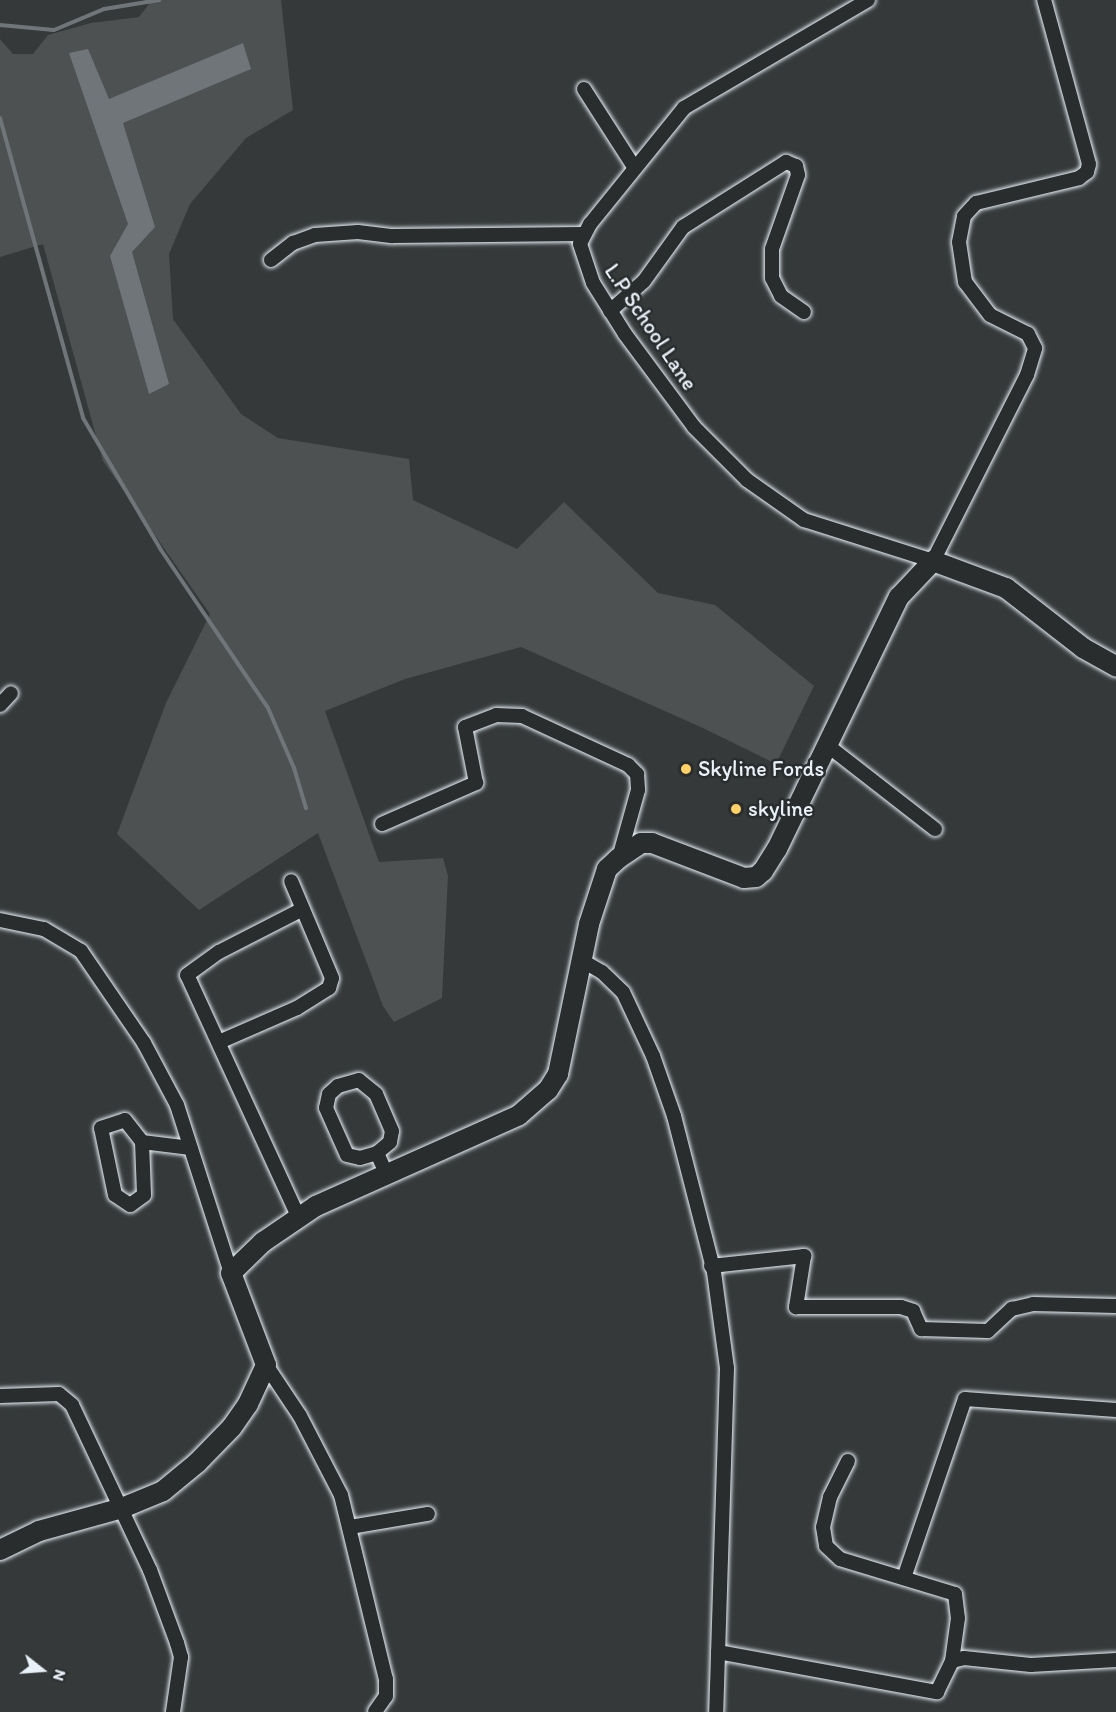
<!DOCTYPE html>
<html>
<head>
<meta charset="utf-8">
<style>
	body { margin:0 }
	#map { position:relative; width:1116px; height:1712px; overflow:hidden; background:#35393a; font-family:Itim,sans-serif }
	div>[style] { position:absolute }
	.green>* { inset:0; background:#4d5152 }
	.water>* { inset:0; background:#707579 }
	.stream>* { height:4px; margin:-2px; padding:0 2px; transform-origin:2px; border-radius:2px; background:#707579 }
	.roads { filter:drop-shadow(0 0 2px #e8f1f8) drop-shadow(0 0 2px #e8f1f8) }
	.street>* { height:14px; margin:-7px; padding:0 7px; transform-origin:7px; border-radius:7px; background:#2a2d2e }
	.secondary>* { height:20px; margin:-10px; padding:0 10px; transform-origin:10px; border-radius:10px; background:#2a2d2e }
	.dots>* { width:16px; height:16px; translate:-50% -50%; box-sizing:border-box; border:3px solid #2a2d2e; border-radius:50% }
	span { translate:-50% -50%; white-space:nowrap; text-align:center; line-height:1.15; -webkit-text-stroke:5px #2a2d2e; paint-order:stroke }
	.street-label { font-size:22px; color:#e8f1f8 }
	.poi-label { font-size:22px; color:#e8f1f8 }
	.left { translate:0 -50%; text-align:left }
	.north { position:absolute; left:12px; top:1640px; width:60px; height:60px; -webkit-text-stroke:4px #2a2d2e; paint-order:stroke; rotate:107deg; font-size:16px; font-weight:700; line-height:24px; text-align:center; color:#e8f1f8 }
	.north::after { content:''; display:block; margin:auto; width:21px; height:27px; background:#e8f1f8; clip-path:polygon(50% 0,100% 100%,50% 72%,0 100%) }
</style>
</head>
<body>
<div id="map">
	<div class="green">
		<div style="clip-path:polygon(152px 0,281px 0,293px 110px,246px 138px,190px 204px,169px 254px,173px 319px,241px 414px,278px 438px,409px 459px,413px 500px,517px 549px,564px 502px,658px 593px,715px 605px,814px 686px,776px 764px,703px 728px,521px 647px,405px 679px,325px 711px,379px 862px,443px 858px,448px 876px,442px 998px,394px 1022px,383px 1006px,318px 833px,199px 910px,117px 834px,166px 703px,210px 614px,103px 461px,43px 244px,0 257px,0 39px,13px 54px,33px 54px,48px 35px,91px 23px,139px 17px)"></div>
	</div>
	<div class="water">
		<div style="clip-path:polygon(243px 43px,251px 69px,123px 123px,155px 227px,132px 252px,169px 384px,149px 394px,110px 256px,128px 224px,69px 53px,88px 49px,109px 99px)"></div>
	</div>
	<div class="stream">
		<div style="left:0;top:25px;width:54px;rotate:5.3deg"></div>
		<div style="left:54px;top:30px;width:54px;rotate:-22.8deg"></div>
		<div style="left:104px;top:9px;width:56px;rotate:-9.3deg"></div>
		<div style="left:0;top:118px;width:311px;rotate:74.5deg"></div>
		<div style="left:83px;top:418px;width:153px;rotate:59.4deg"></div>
		<div style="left:161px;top:550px;width:191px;rotate:55.9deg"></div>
		<div style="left:268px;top:708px;width:65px;rotate:66.6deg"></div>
		<div style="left:294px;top:768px;width:42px;rotate:73.3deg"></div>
	</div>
	<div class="roads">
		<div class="street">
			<div style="left:868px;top:0;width:213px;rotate:149.6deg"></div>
			<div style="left:684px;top:108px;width:149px;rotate:129deg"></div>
			<div style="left:590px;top:224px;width:22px;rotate:117deg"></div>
			<div style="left:580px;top:244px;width:41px;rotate:71.6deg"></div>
			<div style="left:593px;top:283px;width:60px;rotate:57.9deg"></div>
			<div style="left:625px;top:334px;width:116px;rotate:53.4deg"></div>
			<div style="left:694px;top:427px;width:75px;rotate:45deg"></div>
			<div style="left:747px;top:480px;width:70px;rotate:35.1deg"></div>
			<div style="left:804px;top:520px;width:135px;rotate:17.6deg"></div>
			<div style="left:933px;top:561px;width:208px;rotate:-63.2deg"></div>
			<div style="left:1027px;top:375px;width:28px;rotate:-73deg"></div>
			<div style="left:1035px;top:348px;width:16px;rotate:-117deg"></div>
			<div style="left:1028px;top:334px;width:42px;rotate:-153.4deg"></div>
			<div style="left:990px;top:315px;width:41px;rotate:-127.1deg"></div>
			<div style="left:965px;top:282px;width:40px;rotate:-98.5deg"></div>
			<div style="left:959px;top:242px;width:26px;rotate:-79deg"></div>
			<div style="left:964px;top:216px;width:18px;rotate:-47deg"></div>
			<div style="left:976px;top:203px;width:106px;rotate:-13.6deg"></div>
			<div style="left:1079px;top:178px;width:10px;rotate:-37deg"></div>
			<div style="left:1087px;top:172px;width:8px;rotate:-76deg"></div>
			<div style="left:1089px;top:164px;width:170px;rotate:-105.3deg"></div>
			<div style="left:584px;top:89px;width:93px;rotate:57.3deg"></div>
			<div style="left:271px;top:260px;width:28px;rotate:-38deg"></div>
			<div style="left:293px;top:243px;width:23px;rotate:-20deg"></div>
			<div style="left:315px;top:235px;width:43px;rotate:-4deg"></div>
			<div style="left:358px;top:232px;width:35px;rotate:7deg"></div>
			<div style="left:393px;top:236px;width:190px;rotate:-0.6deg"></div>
			<div style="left:610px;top:311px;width:45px;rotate:-41.4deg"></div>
			<div style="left:644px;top:281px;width:67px;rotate:-54.2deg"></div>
			<div style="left:683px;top:227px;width:122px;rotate:-32.3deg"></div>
			<div style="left:786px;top:162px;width:11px;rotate:22deg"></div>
			<div style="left:796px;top:166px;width:9px;rotate:77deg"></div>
			<div style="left:798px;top:175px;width:78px;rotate:109.4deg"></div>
			<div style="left:772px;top:249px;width:29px;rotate:90deg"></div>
			<div style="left:772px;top:278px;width:20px;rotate:63deg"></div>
			<div style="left:781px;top:296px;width:28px;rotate:35deg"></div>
			<div style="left:0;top:705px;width:16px;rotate:-47deg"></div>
			<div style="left:827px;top:745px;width:137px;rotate:37.9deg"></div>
			<div style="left:382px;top:824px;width:103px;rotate:-23.6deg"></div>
			<div style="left:476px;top:783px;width:57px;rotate:-101.1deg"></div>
			<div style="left:465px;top:727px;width:33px;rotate:-21deg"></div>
			<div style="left:496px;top:715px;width:26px;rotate:2deg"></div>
			<div style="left:522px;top:716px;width:117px;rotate:24.8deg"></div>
			<div style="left:628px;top:765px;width:13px;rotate:45deg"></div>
			<div style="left:637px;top:774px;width:16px;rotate:86deg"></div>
			<div style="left:638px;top:790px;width:71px;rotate:105.6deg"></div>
			<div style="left:0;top:920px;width:45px;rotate:11.6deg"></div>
			<div style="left:44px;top:929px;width:43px;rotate:30.7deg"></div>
			<div style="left:81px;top:951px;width:112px;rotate:55.6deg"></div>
			<div style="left:144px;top:1043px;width:70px;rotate:62deg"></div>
			<div style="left:177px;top:1105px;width:176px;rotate:72.2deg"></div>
			<div style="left:581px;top:960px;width:24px;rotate:30deg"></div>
			<div style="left:602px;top:972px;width:29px;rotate:44deg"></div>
			<div style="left:623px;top:992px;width:71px;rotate:64.9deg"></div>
			<div style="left:653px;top:1056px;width:64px;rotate:70.7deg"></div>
			<div style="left:674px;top:1116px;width:161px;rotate:75.6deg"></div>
			<div style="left:714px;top:1272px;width:97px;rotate:82.3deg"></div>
			<div style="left:727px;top:1368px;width:344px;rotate:91.8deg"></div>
			<div style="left:219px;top:1042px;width:85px;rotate:-23.6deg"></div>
			<div style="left:297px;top:1008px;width:38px;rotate:-32deg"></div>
			<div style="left:329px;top:988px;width:10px;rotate:-73deg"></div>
			<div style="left:332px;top:978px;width:105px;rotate:-112.9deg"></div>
			<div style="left:125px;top:1120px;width:28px;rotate:52deg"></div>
			<div style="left:142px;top:1142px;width:53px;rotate:87.8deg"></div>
			<div style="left:144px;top:1195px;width:17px;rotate:144deg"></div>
			<div style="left:130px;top:1205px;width:18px;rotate:-146deg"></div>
			<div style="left:115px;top:1195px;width:68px;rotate:-101.8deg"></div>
			<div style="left:101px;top:1128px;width:25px;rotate:-18deg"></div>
			<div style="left:142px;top:1142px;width:49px;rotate:7deg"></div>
			<div style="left:377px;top:1153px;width:17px;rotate:-40deg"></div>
			<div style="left:390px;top:1142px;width:11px;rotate:-80deg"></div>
			<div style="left:392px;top:1131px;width:40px;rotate:-113.4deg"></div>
			<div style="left:376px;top:1094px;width:22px;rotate:-141deg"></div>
			<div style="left:359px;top:1080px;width:22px;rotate:164deg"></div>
			<div style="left:338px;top:1086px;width:12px;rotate:138deg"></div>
			<div style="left:329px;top:1094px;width:14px;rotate:102deg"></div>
			<div style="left:326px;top:1108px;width:51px;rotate:65.9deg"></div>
			<div style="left:347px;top:1155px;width:13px;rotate:13deg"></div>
			<div style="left:360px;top:1158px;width:18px;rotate:-16deg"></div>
			<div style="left:377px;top:1153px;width:22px;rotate:66deg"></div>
			<div style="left:298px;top:1216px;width:265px;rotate:-114.7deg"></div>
			<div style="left:187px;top:975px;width:39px;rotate:-36deg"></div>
			<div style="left:219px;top:952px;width:92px;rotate:-27.1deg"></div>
			<div style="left:711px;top:1266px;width:94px;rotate:-6.1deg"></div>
			<div style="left:804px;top:1256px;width:52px;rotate:98.9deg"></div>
			<div style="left:796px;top:1307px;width:105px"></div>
			<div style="left:901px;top:1307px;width:13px;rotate:18deg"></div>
			<div style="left:913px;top:1311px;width:20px;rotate:66deg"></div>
			<div style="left:921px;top:1329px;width:67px;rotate:1.7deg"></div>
			<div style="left:988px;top:1331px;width:33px;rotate:-43deg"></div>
			<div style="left:1012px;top:1309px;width:22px;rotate:-13deg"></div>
			<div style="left:1033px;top:1304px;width:83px;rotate:1.4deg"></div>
			<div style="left:266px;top:1365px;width:61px;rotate:56.3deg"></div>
			<div style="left:300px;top:1416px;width:89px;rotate:62.6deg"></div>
			<div style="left:341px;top:1495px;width:189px;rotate:76.3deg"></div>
			<div style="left:386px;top:1679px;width:17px;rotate:90deg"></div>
			<div style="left:386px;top:1696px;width:19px;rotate:125deg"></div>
			<div style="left:0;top:1396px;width:59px;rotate:-1.9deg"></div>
			<div style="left:59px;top:1394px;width:17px;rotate:40deg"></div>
			<div style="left:72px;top:1405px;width:183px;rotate:64.7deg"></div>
			<div style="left:150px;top:1570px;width:78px;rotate:69.7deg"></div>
			<div style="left:177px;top:1643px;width:15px;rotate:74deg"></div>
			<div style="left:181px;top:1657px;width:56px;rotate:98.3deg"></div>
			<div style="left:848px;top:1461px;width:40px;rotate:116.6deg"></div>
			<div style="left:830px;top:1497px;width:31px;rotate:103deg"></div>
			<div style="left:823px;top:1527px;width:19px;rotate:81deg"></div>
			<div style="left:826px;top:1546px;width:19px;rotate:43deg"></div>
			<div style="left:840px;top:1559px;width:120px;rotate:16.9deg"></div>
			<div style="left:955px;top:1594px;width:24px;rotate:83deg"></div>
			<div style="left:958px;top:1618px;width:43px;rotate:97.9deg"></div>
			<div style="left:350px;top:1527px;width:79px;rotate:-9.5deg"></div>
			<div style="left:904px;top:1578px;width:189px;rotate:-71.2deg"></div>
			<div style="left:965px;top:1399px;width:151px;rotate:4.2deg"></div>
			<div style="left:718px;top:1652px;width:223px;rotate:10.4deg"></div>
			<div style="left:937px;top:1692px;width:34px;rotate:-64deg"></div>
			<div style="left:952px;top:1661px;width:12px;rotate:-14deg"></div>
			<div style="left:964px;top:1658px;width:67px;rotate:6deg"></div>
			<div style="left:1031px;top:1665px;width:85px;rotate:-3.4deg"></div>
		</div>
		<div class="secondary">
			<div style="left:0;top:1550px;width:43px;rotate:-26deg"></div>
			<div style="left:39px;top:1531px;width:86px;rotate:-15.5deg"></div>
			<div style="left:122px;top:1508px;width:44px;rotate:-22.5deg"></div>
			<div style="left:163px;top:1491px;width:44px;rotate:-39.5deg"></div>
			<div style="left:197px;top:1463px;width:50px;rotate:-45.8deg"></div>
			<div style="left:232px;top:1427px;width:28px;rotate:-55deg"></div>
			<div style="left:248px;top:1404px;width:43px;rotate:-65.2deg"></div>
			<div style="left:266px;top:1365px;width:98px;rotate:-110.8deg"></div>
			<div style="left:231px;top:1273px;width:45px;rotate:-44.1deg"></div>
			<div style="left:263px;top:1242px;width:64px;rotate:-34.2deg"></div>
			<div style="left:316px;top:1206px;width:222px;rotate:-24.1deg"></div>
			<div style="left:519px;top:1115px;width:38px;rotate:-41deg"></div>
			<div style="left:548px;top:1090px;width:19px;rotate:-58deg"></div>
			<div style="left:558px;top:1074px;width:153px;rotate:-78.3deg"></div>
			<div style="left:589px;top:924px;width:58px;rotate:-71.9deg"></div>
			<div style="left:607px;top:869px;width:16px;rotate:-43deg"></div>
			<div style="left:619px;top:858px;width:27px;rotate:-34deg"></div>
			<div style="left:641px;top:843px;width:11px"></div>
			<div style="left:652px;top:843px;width:98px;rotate:20.8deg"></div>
			<div style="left:744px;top:878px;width:12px;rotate:-5deg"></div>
			<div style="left:756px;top:877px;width:9px;rotate:-41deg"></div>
			<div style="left:763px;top:871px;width:26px;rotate:-58deg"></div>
			<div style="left:777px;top:849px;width:280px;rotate:-64.2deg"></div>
			<div style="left:899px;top:597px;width:50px;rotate:-46.6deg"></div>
			<div style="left:933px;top:561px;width:78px;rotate:20.3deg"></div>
			<div style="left:1006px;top:588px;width:98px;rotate:37.9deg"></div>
			<div style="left:1083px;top:648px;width:38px;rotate:29deg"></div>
		</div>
	</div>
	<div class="dots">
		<div style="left:686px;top:769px;background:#ffd166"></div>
		<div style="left:736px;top:809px;background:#ffd166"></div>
	</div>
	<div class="street-label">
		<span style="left:651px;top:327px;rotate:56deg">L.P School Lane</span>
	</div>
	<div class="poi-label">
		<span class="left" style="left:698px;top:769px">Skyline Fords</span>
		<span class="left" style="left:748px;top:809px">skyline</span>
	</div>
	<div class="north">N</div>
</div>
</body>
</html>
